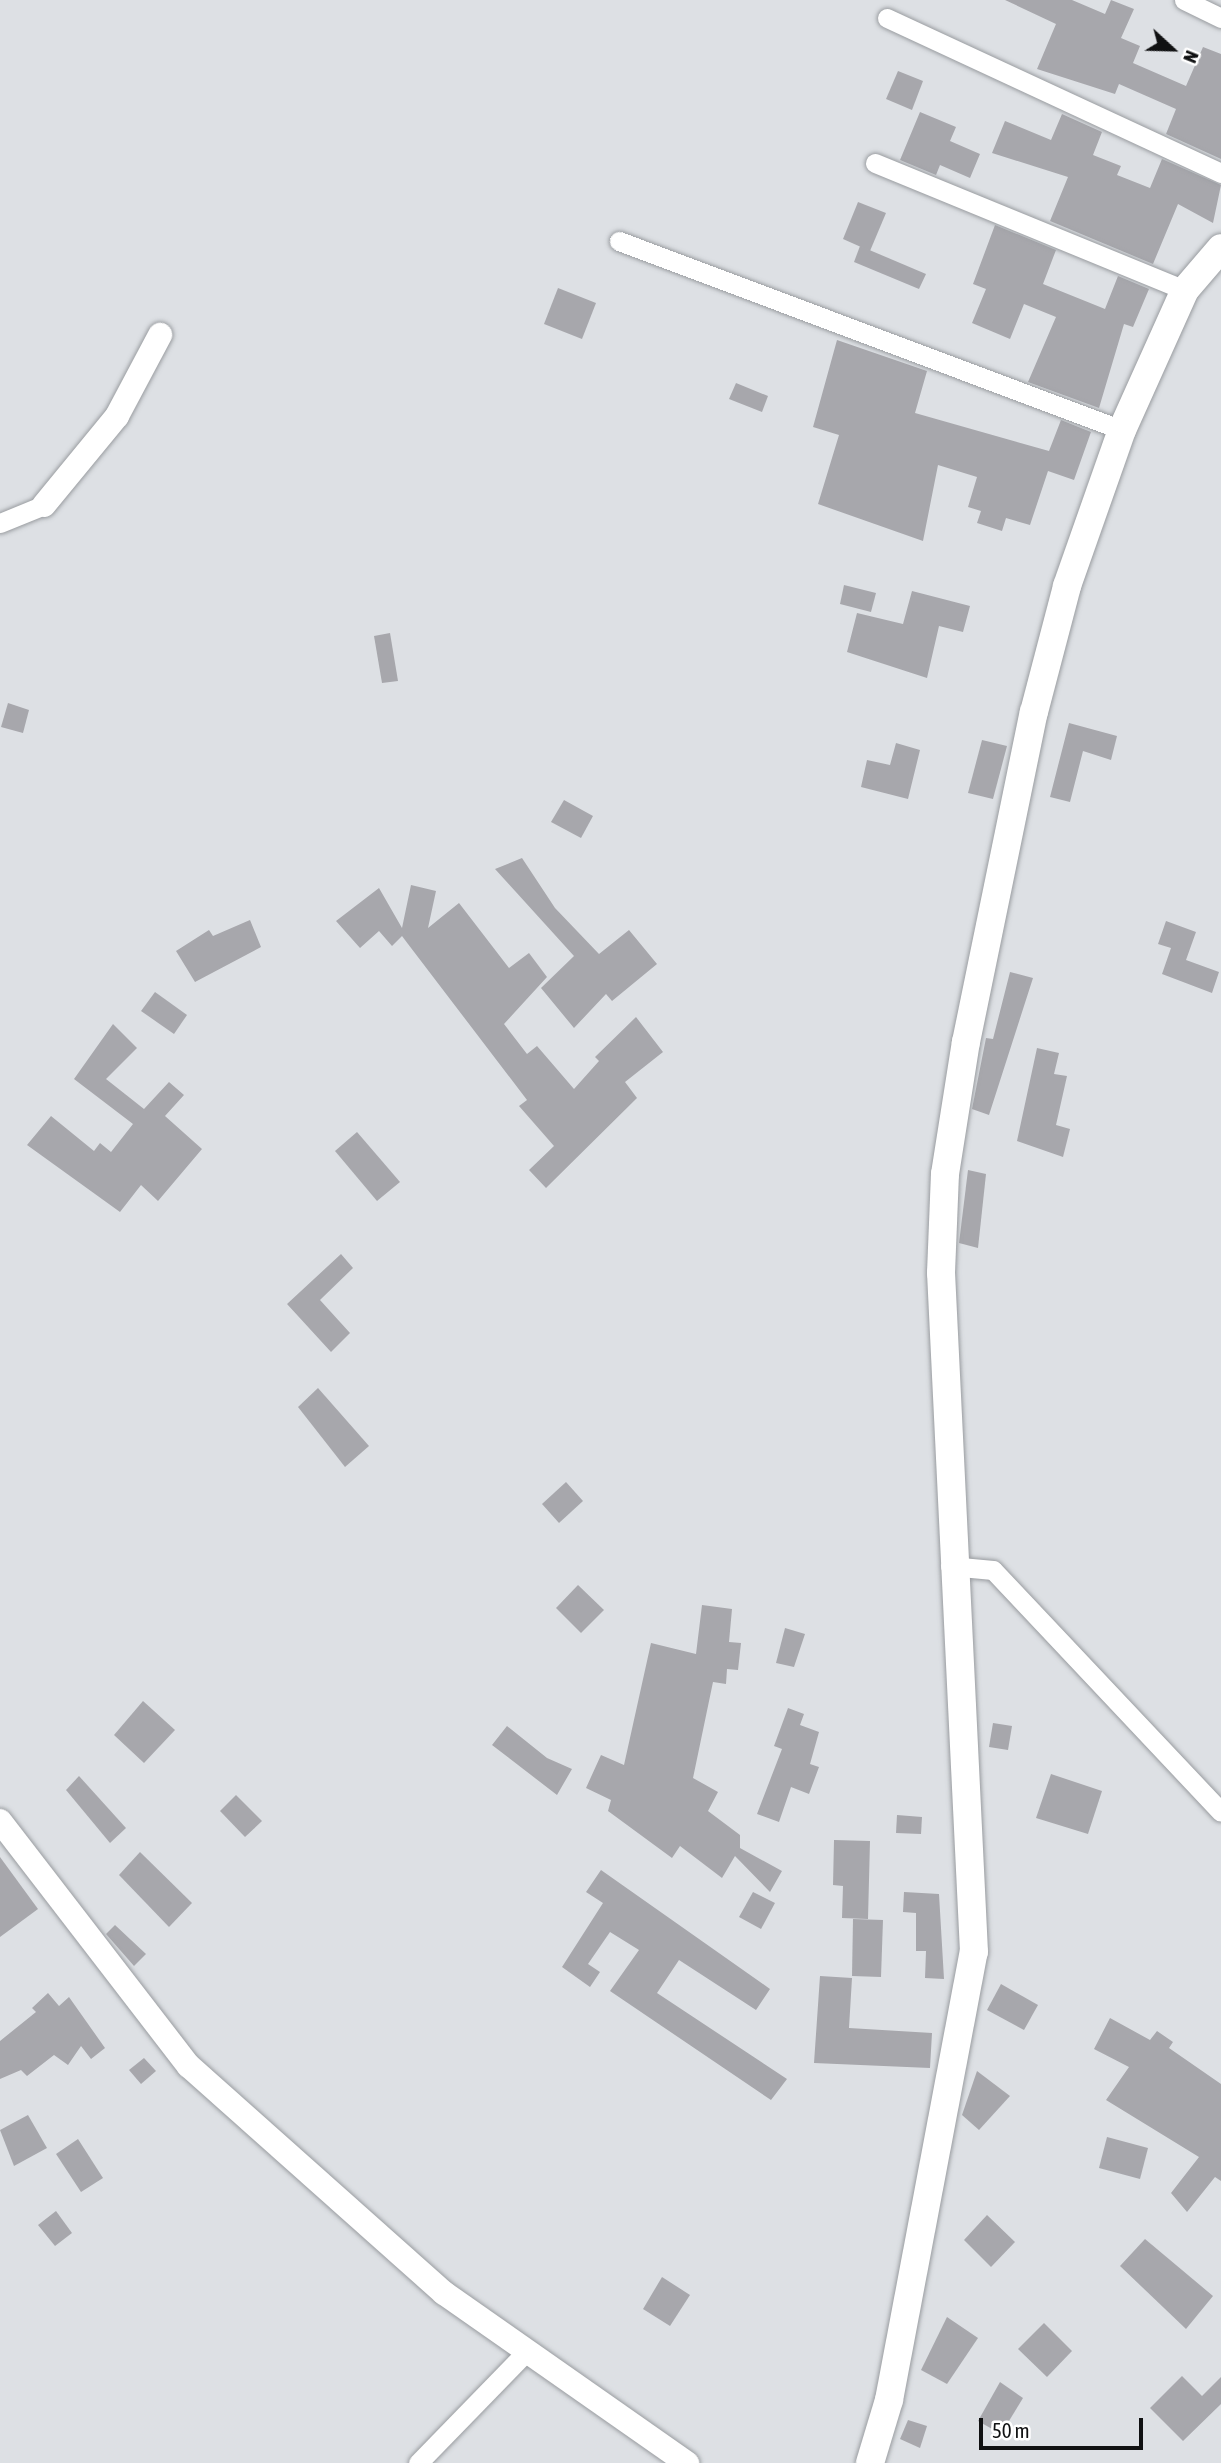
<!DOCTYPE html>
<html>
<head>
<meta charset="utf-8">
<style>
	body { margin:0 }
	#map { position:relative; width:1221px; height:2463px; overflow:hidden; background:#dde0e4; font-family:"Asap Condensed",sans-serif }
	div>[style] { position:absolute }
	.building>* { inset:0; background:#a7a7ac }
	.roads { filter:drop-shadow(0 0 2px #999ca0) drop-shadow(0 0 2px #999ca0) }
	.minor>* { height:19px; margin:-9.5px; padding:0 9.5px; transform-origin:9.5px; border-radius:9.5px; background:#fff }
	.tertiary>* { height:24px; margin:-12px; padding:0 12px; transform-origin:12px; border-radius:12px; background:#fff }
	.secondary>* { height:28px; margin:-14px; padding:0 14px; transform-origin:14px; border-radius:14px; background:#fff }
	span { translate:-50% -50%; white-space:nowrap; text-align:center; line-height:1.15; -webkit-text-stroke:7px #fff; paint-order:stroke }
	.north { position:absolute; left:1137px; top:14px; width:70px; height:70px; -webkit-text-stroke:5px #fff; paint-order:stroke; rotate:112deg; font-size:19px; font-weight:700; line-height:28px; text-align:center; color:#101112 }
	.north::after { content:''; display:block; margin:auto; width:24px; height:32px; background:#101112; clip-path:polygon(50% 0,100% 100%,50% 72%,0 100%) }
	.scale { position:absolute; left:979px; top:2418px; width:164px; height:32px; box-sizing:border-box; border:4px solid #101112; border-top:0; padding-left:9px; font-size:21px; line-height:24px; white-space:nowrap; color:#101112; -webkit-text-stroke:5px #fff; paint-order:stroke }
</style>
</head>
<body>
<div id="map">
	<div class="building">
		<div style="clip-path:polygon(1005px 0,1072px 0,1105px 14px,1111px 0,1134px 9px,1121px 38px,1140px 46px,1133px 63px,1186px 86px,1203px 47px,1221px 54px,1221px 159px,1166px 134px,1176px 109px,1119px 84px,1115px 94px,1037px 69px,1056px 24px)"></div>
		<div style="clip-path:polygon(898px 71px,923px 81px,912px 110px,886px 99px)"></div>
		<div style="clip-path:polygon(920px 112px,956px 127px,950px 141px,980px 154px,970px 178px,940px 165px,936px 175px,900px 160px)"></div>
		<div style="clip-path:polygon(1062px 114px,1102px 132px,1093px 155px,1121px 166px,1117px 175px,1150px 188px,1162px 159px,1221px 185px,1213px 223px,1178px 204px,1153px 264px,1050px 221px,1068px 177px,992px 153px,1005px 121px,1051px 140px)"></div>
		<div style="clip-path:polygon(858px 202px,886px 213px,870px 251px,843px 239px)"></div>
		<div style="clip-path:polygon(995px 225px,1056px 250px,1043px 284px,1105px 309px,1118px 276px,1149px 289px,1133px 327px,1124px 324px,1099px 408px,1028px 382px,1056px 317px,1024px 304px,1010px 339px,972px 323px,986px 289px,973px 284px)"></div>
		<div style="clip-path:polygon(860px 246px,926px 274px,919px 289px,854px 262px)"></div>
		<div style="clip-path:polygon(558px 288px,596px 303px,582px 339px,544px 324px)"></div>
		<div style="clip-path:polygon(837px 340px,927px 371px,915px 413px,1049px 451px,1061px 420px,1091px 432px,1074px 480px,1048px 471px,1030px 525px,1006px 518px,1002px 531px,977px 523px,981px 511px,968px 507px,977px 477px,938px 465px,923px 541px,818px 504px,839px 435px,813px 427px)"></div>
		<div style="clip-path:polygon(736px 383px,768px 396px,762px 412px,729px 399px)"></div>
		<div style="clip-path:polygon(844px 585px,876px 593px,871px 612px,840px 604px)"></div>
		<div style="clip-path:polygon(912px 591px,970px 606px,963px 632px,939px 626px,927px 678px,847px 652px,857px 613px,903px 624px)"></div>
		<div style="clip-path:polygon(390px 633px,398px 681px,382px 683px,374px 636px)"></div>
		<div style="clip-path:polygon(8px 703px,29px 710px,23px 733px,1px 727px)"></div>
		<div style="clip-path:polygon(1069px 723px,1117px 736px,1111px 760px,1083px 751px,1070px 802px,1050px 797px)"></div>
		<div style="clip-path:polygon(982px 740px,1007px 746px,993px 799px,968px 793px)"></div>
		<div style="clip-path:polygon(896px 743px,920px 750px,908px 799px,861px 787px,867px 760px,890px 765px)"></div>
		<div style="clip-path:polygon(564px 800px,593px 816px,581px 838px,551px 822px)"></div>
		<div style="clip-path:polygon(522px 858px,555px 908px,599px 954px,629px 930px,657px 964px,612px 1001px,606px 994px,574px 1028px,541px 988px,574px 956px,495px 869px)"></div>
		<div style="clip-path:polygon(411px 885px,436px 891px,428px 928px,459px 903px,509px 968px,529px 953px,547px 977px,504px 1024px,527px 1054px,537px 1046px,574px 1089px,599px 1061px,595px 1057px,636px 1017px,663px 1052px,625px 1082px,637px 1098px,546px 1188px,529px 1170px,554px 1146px,519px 1106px,527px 1100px,408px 944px,402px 936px,392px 946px,379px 931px,360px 948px,336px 921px,379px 888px,402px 928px)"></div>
		<div style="clip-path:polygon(250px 920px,261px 947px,195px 982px,176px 951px,209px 930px,213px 936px)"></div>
		<div style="clip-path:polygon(1166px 921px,1196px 932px,1186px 960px,1219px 972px,1212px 993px,1162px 974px,1171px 948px,1158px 944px)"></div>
		<div style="clip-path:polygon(1010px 972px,1033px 978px,989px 1115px,972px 1109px,986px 1038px,993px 1039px)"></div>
		<div style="clip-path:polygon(155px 992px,187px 1015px,174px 1034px,141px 1011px)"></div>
		<div style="clip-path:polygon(113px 1024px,137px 1048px,106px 1079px,144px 1109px,169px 1082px,184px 1095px,165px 1116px,202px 1149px,158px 1201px,141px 1185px,120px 1212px,27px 1145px,51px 1116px,94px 1151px,100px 1143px,111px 1152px,133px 1124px,74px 1079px)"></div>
		<div style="clip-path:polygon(1037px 1048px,1059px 1053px,1054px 1074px,1067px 1076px,1056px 1125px,1070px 1129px,1063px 1157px,1017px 1141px)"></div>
		<div style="clip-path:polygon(357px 1132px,400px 1182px,377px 1201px,335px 1151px)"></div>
		<div style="clip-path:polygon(968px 1170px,986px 1174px,978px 1248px,959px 1243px)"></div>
		<div style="clip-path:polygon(341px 1254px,353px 1268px,320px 1300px,350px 1333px,331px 1352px,287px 1304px)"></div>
		<div style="clip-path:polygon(318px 1388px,369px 1446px,345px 1467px,298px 1407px)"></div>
		<div style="clip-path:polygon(566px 1482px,583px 1501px,559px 1523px,542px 1504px)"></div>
		<div style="clip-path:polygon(578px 1585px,604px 1610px,581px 1633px,556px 1608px)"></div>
		<div style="clip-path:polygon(702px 1605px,732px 1609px,729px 1642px,741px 1643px,738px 1670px,727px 1669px,726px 1684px,713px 1682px,693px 1778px,718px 1792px,708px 1811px,740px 1835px,740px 1848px,782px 1871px,770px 1892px,735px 1856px,722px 1878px,680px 1846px,672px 1858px,608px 1811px,611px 1800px,586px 1788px,601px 1755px,624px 1765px,651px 1643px,696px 1654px)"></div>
		<div style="clip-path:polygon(785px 1628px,805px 1634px,794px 1667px,776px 1663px)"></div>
		<div style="clip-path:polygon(143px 1701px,175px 1730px,144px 1763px,114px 1735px)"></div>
		<div style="clip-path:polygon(788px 1708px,804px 1714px,800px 1725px,819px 1732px,810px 1764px,819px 1767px,809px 1794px,791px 1787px,779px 1822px,757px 1814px,782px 1749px,774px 1746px)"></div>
		<div style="clip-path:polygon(993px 1723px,1012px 1726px,1008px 1750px,989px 1747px)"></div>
		<div style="clip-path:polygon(507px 1726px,547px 1758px,572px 1769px,557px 1795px,492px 1745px)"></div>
		<div style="clip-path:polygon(1051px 1774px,1102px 1791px,1088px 1834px,1036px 1818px)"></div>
		<div style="clip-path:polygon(79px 1776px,126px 1828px,110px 1843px,66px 1790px)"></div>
		<div style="clip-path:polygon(236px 1795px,262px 1821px,245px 1837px,220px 1811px)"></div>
		<div style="clip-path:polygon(897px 1815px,922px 1817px,921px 1834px,896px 1833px)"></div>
		<div style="clip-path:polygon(834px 1840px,870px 1841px,868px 1919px,842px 1918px,843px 1886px,833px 1885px)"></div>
		<div style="clip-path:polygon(140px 1852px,192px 1903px,169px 1927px,119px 1875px)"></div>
		<div style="clip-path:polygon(0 1857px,38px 1909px,0 1937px)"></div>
		<div style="clip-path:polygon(601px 1870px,770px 1989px,756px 2010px,679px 1960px,657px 1993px,787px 2079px,771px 2100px,610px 1991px,639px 1950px,610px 1932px,588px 1964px,600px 1972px,590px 1987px,562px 1967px,603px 1903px,586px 1892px)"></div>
		<div style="clip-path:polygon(753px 1892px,775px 1903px,761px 1929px,739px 1917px)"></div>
		<div style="clip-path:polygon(904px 1892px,939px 1894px,944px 1979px,925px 1978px,926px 1951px,916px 1951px,916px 1913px,903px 1912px)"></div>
		<div style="clip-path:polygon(853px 1919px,883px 1920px,881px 1977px,852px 1976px)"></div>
		<div style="clip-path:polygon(115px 1925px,146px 1954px,134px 1966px,106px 1934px)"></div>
		<div style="clip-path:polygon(820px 1976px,852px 1978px,849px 2028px,932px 2033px,930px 2068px,814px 2063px)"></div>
		<div style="clip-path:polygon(1001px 1984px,1038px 2005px,1024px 2030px,987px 2010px)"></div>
		<div style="clip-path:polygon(48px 1993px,59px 2006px,69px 1997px,105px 2048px,91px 2059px,81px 2046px,68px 2065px,54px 2055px,27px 2076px,21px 2070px,0 2079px,0 2041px,36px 2012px,32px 2008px)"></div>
		<div style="clip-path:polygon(1110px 2018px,1150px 2040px,1157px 2031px,1173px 2042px,1169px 2048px,1221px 2084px,1221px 2181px,1215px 2177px,1187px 2212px,1171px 2193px,1199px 2157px,1106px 2100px,1129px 2067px,1094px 2049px)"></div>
		<div style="clip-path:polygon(144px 2058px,156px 2071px,141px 2084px,129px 2070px)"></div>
		<div style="clip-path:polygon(977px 2071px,1010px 2096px,979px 2130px,962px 2115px)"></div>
		<div style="clip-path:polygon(28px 2115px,47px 2148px,14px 2166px,0 2130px)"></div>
		<div style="clip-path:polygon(1107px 2137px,1148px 2148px,1140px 2179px,1099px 2168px)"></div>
		<div style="clip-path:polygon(78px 2139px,103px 2178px,81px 2192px,56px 2154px)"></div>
		<div style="clip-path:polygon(56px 2211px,72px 2233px,55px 2246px,38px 2225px)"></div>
		<div style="clip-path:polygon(987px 2215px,1015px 2242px,991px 2267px,964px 2240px)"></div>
		<div style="clip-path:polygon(1145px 2239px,1213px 2296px,1186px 2329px,1120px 2266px)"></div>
		<div style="clip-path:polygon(662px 2277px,690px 2295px,670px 2326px,643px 2309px)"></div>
		<div style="clip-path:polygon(947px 2317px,978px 2338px,947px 2384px,921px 2370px)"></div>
		<div style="clip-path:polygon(1044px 2323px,1072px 2351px,1047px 2377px,1018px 2349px)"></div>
		<div style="clip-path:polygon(1182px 2376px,1202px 2396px,1221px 2377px,1221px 2404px,1183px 2441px,1150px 2408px)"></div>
		<div style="clip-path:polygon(1000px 2382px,1023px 2398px,1001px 2434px,978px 2421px)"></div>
		<div style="clip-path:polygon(908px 2420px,927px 2426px,920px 2448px,900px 2439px)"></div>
	</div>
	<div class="roads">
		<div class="minor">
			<div style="left:1184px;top:0;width:41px;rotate:25.9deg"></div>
			<div style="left:887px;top:18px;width:368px;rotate:24.9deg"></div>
			<div style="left:875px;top:163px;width:335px;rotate:22.3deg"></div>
			<div style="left:619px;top:241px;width:537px;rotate:20.59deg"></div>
			<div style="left:0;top:523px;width:48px;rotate:-22.2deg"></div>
			<div style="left:950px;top:1566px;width:43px;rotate:5.3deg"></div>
			<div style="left:993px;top:1570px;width:332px;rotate:46.7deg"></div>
			<div style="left:418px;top:2463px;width:156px;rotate:-45.8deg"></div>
		</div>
		<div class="tertiary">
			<div style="left:44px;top:505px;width:115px;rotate:-50.6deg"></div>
			<div style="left:117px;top:416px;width:92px;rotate:-62deg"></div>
			<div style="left:0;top:1821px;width:309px;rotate:52.4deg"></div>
			<div style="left:189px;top:2066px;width:341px;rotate:41.7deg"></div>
			<div style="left:444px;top:2293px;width:297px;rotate:35deg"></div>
		</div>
		<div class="secondary">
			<div style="left:870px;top:2463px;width:66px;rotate:-73.2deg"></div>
			<div style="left:889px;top:2400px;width:456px;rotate:-79.3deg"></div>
			<div style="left:974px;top:1952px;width:680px;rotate:-92.78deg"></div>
			<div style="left:941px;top:1273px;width:99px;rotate:-87.7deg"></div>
			<div style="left:945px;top:1174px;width:134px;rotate:-81deg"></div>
			<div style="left:966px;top:1042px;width:337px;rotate:-78.4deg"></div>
			<div style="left:1034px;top:712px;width:130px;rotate:-75.3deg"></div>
			<div style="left:1067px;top:586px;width:165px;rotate:-70.6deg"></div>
			<div style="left:1122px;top:430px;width:154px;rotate:-65.8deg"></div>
			<div style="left:1185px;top:290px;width:55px;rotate:-49.4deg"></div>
		</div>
	</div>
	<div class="north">N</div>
	<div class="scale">50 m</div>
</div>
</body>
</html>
